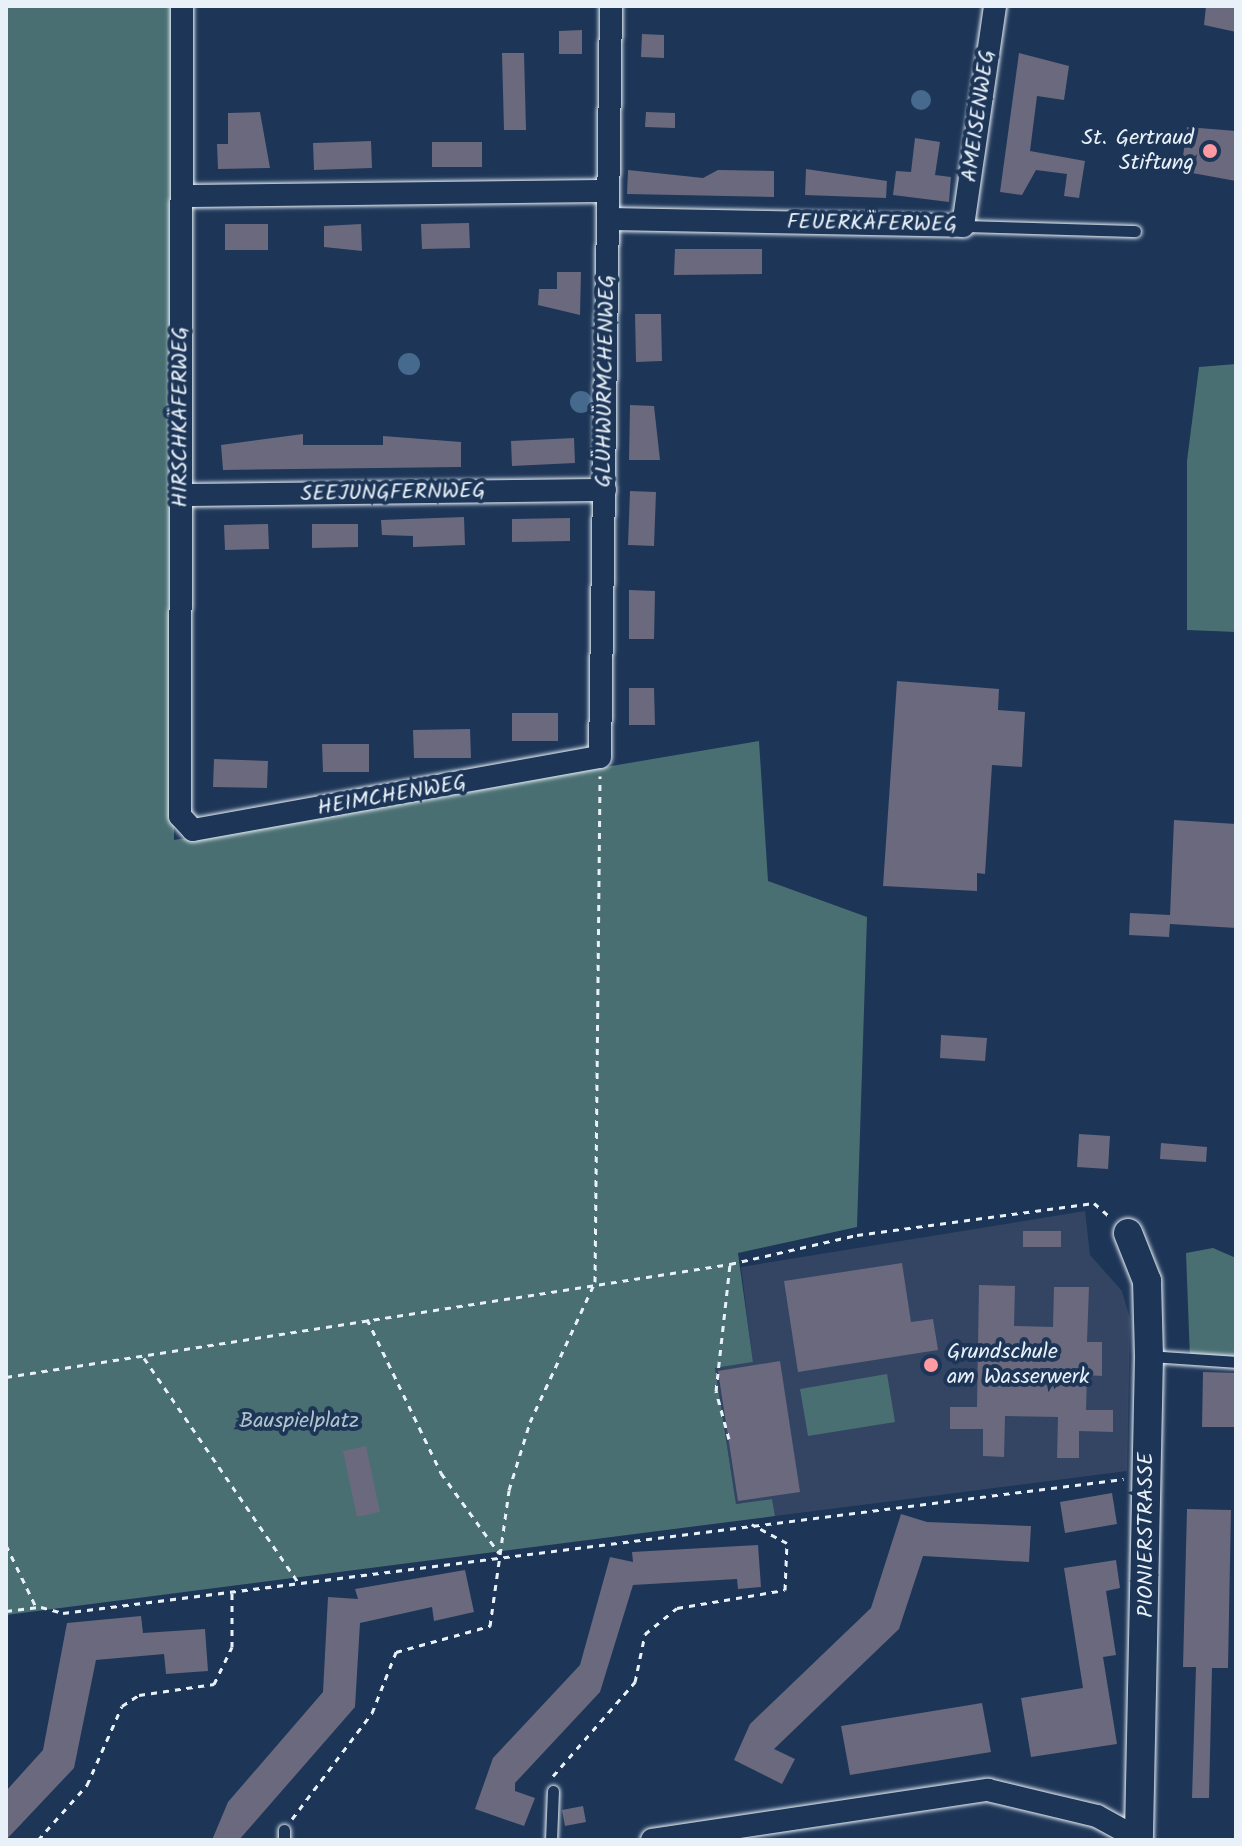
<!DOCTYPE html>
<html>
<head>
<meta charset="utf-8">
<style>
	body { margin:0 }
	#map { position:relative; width:1242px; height:1846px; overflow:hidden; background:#1d3557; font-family:Kalam,sans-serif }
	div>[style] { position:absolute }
	.built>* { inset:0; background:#344563 }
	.green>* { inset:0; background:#496f73 }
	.water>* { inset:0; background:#456a8d }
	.round { border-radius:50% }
	.building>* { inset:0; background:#6a697e }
	.path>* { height:3px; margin-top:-1.5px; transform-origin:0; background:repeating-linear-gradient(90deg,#e8f1f8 0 6px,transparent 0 12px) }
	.roads { filter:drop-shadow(0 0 2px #e8f1f8) drop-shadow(0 0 2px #e8f1f8) }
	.service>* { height:11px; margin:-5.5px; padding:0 5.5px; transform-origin:5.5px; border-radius:5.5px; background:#1d3557 }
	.minor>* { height:22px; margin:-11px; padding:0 11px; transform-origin:11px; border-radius:11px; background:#1d3557 }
	.tertiary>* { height:28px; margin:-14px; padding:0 14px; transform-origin:14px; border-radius:14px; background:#1d3557 }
	.dots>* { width:22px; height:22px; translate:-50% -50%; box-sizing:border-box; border:4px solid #1d3557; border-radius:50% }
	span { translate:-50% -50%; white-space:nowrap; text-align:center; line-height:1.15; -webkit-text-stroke:8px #1d3557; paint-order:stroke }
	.street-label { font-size:22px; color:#e8f1f8 }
	.poi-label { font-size:22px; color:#e8f1f8 }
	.right { translate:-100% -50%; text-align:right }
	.left { translate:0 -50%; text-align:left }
	.park-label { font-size:22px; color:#b0c4c9 }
	.frame { position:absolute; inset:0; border:8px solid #e8f1f8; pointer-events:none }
</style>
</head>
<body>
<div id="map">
	<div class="built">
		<div style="clip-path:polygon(1085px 1211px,1090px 1255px,1122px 1291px,1130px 1319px,1127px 1471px,775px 1516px,772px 1499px,736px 1504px,715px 1368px,753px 1362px,741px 1267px)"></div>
	</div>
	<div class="green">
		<div style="clip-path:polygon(6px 6px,173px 6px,174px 840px,759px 741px,768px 881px,867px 917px,857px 1227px,738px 1253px,753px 1362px,715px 1368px,736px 1504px,772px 1499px,775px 1516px,6px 1615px)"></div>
		<div style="clip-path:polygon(1236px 364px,1236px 632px,1187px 630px,1187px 461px,1199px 367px)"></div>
		<div style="clip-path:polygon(1213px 1248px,1236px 1258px,1236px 1361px,1190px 1359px,1186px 1253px)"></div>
		<div style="clip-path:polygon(887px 1374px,895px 1422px,808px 1436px,800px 1389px)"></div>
	</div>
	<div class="water">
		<div class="round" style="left:911px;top:90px;width:20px;height:20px"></div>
		<div class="round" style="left:398px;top:353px;width:22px;height:22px"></div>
		<div class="round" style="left:570px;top:391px;width:22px;height:22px"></div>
	</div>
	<div class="building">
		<div style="clip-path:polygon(1206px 6px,1236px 6px,1236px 32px,1204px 25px)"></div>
		<div style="clip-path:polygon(582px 30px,582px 54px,559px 54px,559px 31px)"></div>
		<div style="clip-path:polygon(642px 34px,664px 35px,664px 58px,641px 57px)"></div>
		<div style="clip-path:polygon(502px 53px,524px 53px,526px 130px,504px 130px)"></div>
		<div style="clip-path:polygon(1019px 53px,1069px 66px,1064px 100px,1037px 96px,1030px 151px,1085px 161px,1079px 198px,1064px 196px,1067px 174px,1036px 170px,1022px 195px,1000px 192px)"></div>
		<div style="clip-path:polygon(260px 112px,270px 168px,218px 169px,217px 144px,228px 144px,228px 113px)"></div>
		<div style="clip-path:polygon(646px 112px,675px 113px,675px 128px,645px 127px)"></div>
		<div style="clip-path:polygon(1187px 127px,1236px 131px,1236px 181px,1181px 171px)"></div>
		<div style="clip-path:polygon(915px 138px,940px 142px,935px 175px,951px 177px,949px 202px,893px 195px,896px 171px,911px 172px)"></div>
		<div style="clip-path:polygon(371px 141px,372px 168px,314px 170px,313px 143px)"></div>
		<div style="clip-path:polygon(432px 142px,482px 142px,482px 167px,432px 167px)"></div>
		<div style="clip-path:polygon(806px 169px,887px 181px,886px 198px,805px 195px)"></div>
		<div style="clip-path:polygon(628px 170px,703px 178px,718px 170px,774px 171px,774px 197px,627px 194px)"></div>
		<div style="clip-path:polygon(469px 223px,470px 248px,422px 249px,421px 224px)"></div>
		<div style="clip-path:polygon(225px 224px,268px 224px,268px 250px,225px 250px)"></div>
		<div style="clip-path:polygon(361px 224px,362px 251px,324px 247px,324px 226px)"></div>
		<div style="clip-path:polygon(675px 249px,762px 249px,762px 274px,674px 275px)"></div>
		<div style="clip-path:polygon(557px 272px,581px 272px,580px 315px,538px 305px,539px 289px,557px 289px)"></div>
		<div style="clip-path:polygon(635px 314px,661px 314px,662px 361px,636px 362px)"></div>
		<div style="clip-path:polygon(630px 405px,654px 406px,660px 460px,629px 460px)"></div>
		<div style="clip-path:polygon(303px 434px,303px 445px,383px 445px,383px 436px,461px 442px,461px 467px,223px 470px,221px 445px)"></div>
		<div style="clip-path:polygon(574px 438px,575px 463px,512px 466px,511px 441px)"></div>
		<div style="clip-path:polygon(630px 491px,656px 492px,654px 546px,628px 545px)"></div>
		<div style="clip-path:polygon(464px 517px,465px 545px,413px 547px,413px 536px,382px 535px,381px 520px)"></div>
		<div style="clip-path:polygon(570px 518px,570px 541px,512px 542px,512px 519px)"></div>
		<div style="clip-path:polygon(268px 524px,269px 549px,225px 550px,224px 525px)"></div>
		<div style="clip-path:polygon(312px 524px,358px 524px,358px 547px,312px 548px)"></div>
		<div style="clip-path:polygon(629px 590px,655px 591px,654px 639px,629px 639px)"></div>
		<div style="clip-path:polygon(897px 681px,999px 689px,998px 710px,1025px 712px,1022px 767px,992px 765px,985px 874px,977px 873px,977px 891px,883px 886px)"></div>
		<div style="clip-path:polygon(629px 688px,654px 688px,655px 725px,629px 725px)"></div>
		<div style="clip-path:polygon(512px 713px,558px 713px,558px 741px,512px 741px)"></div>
		<div style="clip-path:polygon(470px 729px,471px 758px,414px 758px,413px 730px)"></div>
		<div style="clip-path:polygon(322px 744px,369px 744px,369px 772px,323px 772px)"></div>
		<div style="clip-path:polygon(214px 759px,268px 761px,267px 788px,213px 787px)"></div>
		<div style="clip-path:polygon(1174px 820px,1236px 824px,1236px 928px,1170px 924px,1169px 937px,1129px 935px,1130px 913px,1170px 915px)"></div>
		<div style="clip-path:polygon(941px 1035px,987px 1038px,985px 1061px,940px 1058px)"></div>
		<div style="clip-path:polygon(1079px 1134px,1110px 1136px,1108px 1169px,1077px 1167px)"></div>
		<div style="clip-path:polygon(1161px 1143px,1207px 1147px,1206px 1162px,1160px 1159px)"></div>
		<div style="clip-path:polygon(1023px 1231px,1061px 1231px,1061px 1247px,1023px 1247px)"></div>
		<div style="clip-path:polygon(902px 1263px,911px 1322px,933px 1319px,938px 1350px,798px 1372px,784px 1281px)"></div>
		<div style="clip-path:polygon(979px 1285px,1015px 1286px,1014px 1326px,1053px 1327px,1054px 1287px,1089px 1287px,1087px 1342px,1102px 1342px,1102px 1376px,1087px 1375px,1086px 1410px,1113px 1410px,1113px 1432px,1079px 1431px,1079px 1458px,1057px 1458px,1058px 1417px,1005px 1416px,1004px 1457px,983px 1456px,983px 1429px,950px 1429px,950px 1407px,977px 1407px)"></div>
		<div style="clip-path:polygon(780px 1361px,800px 1492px,738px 1501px,718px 1371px)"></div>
		<div style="clip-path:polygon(1203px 1372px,1235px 1373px,1234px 1427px,1202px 1427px)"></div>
		<div style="clip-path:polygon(366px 1446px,380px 1512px,357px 1517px,343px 1451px)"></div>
		<div style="clip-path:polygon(1112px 1493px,1117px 1524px,1065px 1533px,1060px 1502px)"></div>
		<div style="clip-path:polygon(1187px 1509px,1231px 1510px,1228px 1668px,1212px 1668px,1209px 1798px,1192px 1798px,1196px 1667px,1183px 1667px)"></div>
		<div style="clip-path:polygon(901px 1514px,927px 1522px,1031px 1526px,1029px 1562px,923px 1556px,899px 1629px,774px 1749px,795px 1759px,782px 1784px,734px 1760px,750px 1724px,871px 1608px)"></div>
		<div style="clip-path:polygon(758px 1545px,761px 1587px,738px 1589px,737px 1579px,633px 1585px,600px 1692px,515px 1783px,515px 1791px,535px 1798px,524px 1826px,475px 1809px,493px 1758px,580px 1665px,610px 1557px,633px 1562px,632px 1552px)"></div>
		<div style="clip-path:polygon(1116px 1560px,1120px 1588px,1106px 1591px,1116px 1655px,1103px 1657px,1117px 1744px,1031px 1757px,1021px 1698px,1083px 1688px,1064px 1568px)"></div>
		<div style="clip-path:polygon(465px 1570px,474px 1612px,434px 1621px,432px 1607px,360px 1623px,355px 1707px,239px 1840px,212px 1840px,228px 1802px,323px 1692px,328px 1597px,358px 1599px,355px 1589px)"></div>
		<div style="clip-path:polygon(141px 1616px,143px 1633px,205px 1629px,208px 1671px,166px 1674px,164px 1654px,96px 1660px,74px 1768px,6px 1840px,6px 1791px,43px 1750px,67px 1623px)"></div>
		<div style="clip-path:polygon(982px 1703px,991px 1752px,850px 1775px,841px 1726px)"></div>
		<div style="clip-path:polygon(583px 1806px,586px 1822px,565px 1826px,562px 1810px)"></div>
	</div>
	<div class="path">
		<div style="left:1236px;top:374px;width:9px;rotate:90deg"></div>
		<div style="left:367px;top:1319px;width:171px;rotate:64.3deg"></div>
		<div style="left:441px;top:1473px;width:99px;rotate:54.1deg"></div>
		<div style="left:144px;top:1358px;width:272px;rotate:55.5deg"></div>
		<div style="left:6px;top:1377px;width:733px;rotate:-8.87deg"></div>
		<div style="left:730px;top:1264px;width:130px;rotate:-12.9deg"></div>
		<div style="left:857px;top:1235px;width:239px;rotate:-7.7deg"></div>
		<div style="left:1094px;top:1203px;width:23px;rotate:41deg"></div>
		<div style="left:729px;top:1439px;width:50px;rotate:-105.2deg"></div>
		<div style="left:716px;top:1391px;width:128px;rotate:-83.7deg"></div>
		<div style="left:6px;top:1545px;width:69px;rotate:64.2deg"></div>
		<div style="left:6px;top:1611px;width:35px;rotate:-7deg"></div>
		<div style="left:41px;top:1607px;width:23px;rotate:15deg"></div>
		<div style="left:63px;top:1613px;width:1069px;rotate:-7.2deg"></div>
		<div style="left:553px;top:1776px;width:125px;rotate:-48.9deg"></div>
		<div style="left:635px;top:1682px;width:49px;rotate:-78.2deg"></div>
		<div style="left:645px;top:1634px;width:41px;rotate:-39.1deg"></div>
		<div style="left:677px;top:1608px;width:109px;rotate:-9.5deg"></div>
		<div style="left:785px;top:1590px;width:47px;rotate:-87.6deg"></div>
		<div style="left:787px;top:1543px;width:40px;rotate:-152deg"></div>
		<div style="left:292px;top:1819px;width:133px;rotate:-53deg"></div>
		<div style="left:372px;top:1713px;width:66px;rotate:-68.5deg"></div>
		<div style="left:396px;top:1652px;width:98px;rotate:-15.5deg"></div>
		<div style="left:490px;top:1626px;width:137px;rotate:-82deg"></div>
		<div style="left:509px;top:1490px;width:71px;rotate:-72.8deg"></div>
		<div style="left:530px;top:1422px;width:154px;rotate:-65.1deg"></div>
		<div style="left:595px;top:1282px;width:506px;rotate:-89.43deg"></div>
		<div style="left:38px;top:1840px;width:74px;rotate:-48.3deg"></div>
		<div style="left:87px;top:1785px;width:86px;rotate:-66.1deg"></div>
		<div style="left:122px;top:1706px;width:20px;rotate:-33deg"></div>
		<div style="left:139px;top:1695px;width:76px;rotate:-8.3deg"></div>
		<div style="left:214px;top:1684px;width:41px;rotate:-64.1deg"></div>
		<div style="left:232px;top:1647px;width:56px;rotate:-90deg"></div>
	</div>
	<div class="roads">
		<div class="service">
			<div style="left:963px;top:226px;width:172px;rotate:1.7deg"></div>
			<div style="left:1149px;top:1356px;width:87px;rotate:3.9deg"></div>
			<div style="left:284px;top:1830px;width:10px;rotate:90deg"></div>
			<div style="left:551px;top:1840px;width:49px;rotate:-87.7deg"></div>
		</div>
		<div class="minor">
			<div style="left:182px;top:6px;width:810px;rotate:90.14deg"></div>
			<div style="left:180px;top:816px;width:19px;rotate:47deg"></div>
			<div style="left:193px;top:830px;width:413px;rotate:-10.2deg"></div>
			<div style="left:600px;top:757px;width:751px;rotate:-89.16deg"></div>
			<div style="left:182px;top:196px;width:426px;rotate:-0.7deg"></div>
			<div style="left:609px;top:219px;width:354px;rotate:1.1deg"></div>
			<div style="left:963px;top:226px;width:222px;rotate:-81.7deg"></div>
			<div style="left:181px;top:495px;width:424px;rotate:-0.7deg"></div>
			<div style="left:652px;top:1840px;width:340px;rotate:-8.5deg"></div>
			<div style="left:988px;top:1790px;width:112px;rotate:13.4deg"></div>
			<div style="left:1097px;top:1816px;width:48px;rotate:28.7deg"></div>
		</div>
		<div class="tertiary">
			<div style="left:1128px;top:1233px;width:52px;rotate:68.4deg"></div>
			<div style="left:1147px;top:1281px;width:75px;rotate:88.5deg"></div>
			<div style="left:1149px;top:1356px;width:484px;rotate:91.2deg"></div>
		</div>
	</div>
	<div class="dots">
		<div style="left:1210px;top:151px;background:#ff9aa2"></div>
		<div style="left:931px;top:1365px;background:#ff9aa2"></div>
	</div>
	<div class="street-label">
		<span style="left:979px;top:116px;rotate:-82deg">AMEISENWEG</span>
		<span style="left:872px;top:224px;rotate:1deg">FEUERKÄFERWEG</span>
		<span style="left:606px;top:381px;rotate:-89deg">GLÜHWÜRMCHENWEG</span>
		<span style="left:181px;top:417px;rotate:-90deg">HIRSCHKÄFERWEG</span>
		<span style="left:393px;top:493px;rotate:-1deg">SEEJUNGFERNWEG</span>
		<span style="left:392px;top:796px;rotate:-10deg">HEIMCHENWEG</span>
		<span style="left:1147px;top:1535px;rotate:-90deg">PIONIERSTRASSE</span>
	</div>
	<div class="poi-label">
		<span class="right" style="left:1194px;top:151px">St. Gertraud<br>Stiftung</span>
		<span class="left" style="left:947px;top:1365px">Grundschule<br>am Wasserwerk</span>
	</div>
	<div class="park-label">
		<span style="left:299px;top:1422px">Bauspielplatz</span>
	</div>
	<div class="frame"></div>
</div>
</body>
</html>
